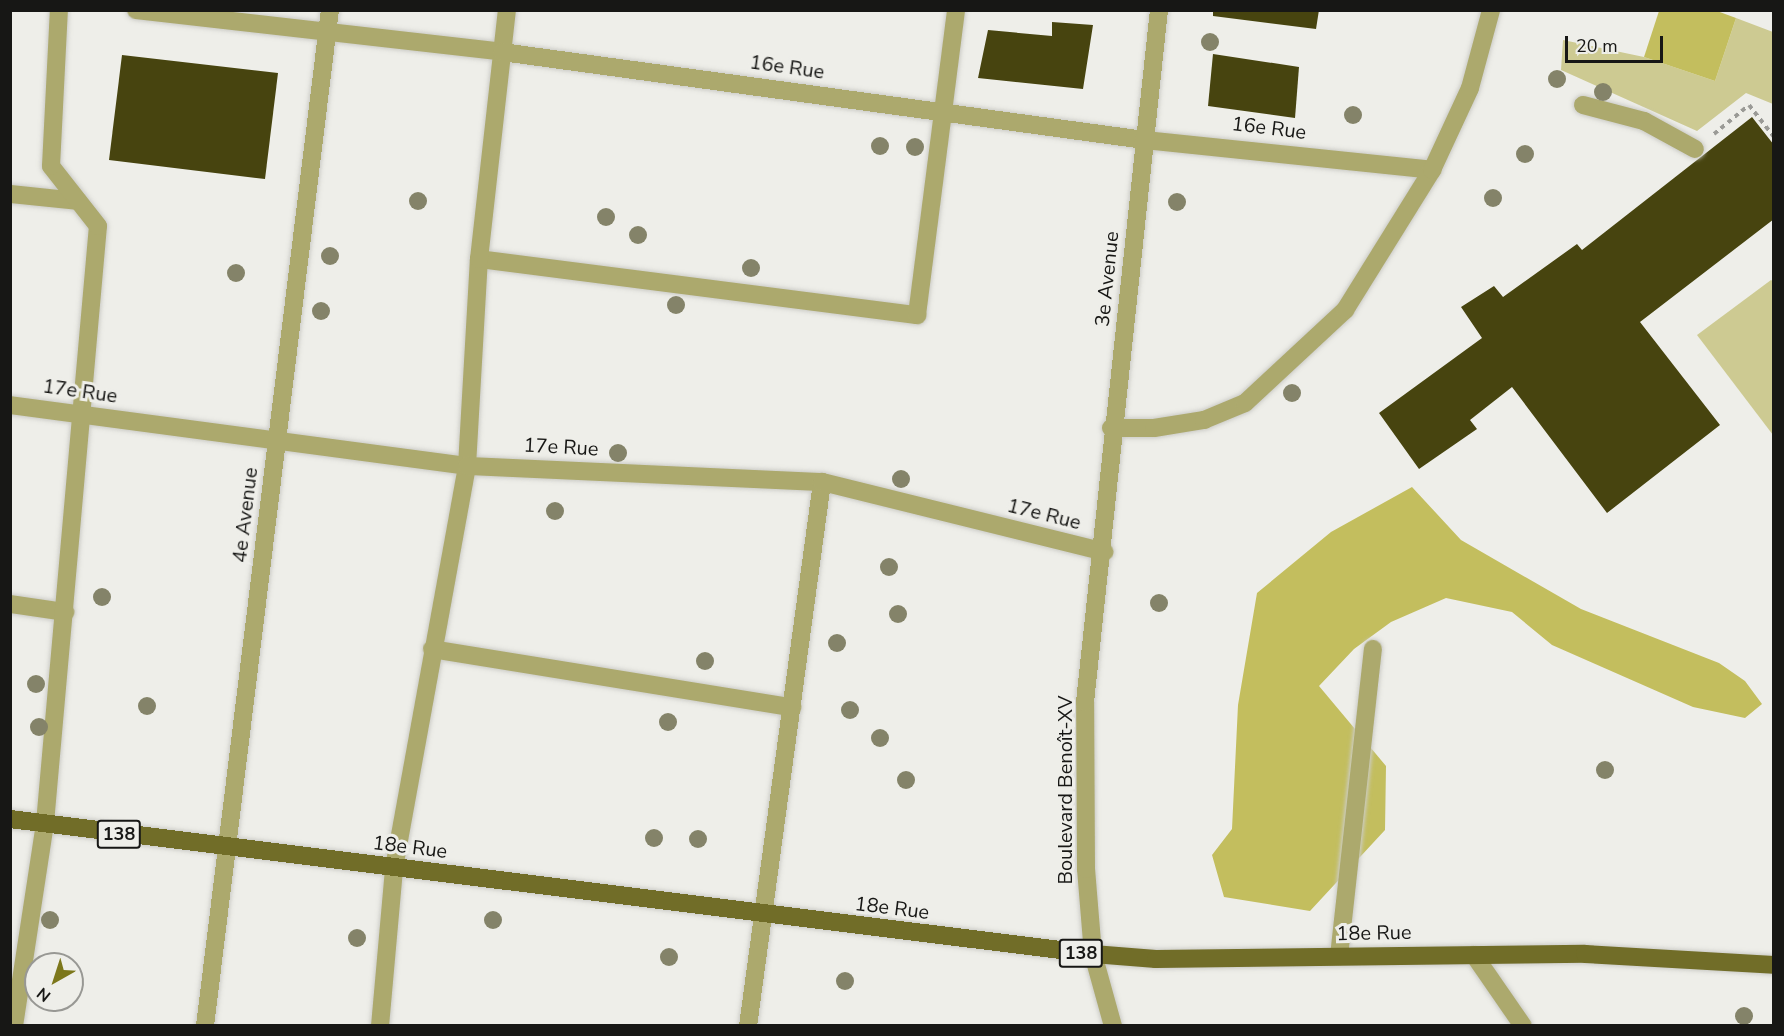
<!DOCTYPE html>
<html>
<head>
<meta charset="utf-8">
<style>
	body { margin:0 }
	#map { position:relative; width:1784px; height:1036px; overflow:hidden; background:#eeeee9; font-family:"Nunito Sans",sans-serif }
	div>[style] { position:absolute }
	.green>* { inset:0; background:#cdca92 }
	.forest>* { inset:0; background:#c3be5e }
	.building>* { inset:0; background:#47440f }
	.path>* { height:4px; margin-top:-2px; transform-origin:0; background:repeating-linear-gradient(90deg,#9a9a96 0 4.5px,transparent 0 9px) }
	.roads { filter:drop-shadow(0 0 2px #ccccc7) drop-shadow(0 0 2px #ccccc7) }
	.service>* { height:18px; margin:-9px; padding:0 9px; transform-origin:9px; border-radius:9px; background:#aca96d }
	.minor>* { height:18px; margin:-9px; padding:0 9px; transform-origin:9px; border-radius:9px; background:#aca96d }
	.tertiary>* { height:18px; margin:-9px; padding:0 9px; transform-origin:9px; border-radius:9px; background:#aca96d }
	.primary>* { height:18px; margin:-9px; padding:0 9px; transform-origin:9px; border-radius:9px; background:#716d28 }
	.trees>* { width:18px; height:18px; margin:-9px; border-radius:50%; background:#848369 }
	span { translate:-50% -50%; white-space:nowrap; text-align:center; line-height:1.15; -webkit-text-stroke:6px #eeeee9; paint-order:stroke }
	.shield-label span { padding:2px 4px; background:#eeeee9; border:2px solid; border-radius:4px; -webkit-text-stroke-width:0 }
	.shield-label { font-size:18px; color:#171715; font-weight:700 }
	.street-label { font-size:20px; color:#171715 }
	.frame { position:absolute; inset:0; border:12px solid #171715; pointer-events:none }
	.north { position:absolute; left:24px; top:952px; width:60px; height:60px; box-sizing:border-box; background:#eeeee9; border:2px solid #989894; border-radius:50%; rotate:219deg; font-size:16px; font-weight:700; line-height:24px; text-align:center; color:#171715 }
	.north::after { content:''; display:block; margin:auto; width:21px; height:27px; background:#7c771b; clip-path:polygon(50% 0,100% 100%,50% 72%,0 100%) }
	.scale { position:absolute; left:1565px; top:36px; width:98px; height:27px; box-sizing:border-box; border:3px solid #171715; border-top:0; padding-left:8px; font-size:18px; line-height:21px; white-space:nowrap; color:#171715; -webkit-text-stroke:4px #eeeee9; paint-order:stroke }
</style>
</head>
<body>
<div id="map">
	<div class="green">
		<div style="clip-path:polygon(1736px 18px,1773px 32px,1773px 104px,1746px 93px,1697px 131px,1561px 70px,1563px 40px,1644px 57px,1715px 81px)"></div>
		<div style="clip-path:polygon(1771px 280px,1774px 282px,1773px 435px,1697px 335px)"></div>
	</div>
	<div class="forest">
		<div style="clip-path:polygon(1659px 11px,1717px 11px,1736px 18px,1715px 81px,1644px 57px)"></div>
		<div style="clip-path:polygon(1412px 487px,1461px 540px,1581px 609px,1719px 663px,1745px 681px,1762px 704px,1745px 718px,1693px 707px,1552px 645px,1512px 612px,1446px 598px,1391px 622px,1354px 649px,1319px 686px,1386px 766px,1385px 830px,1310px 911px,1224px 897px,1212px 855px,1232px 829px,1238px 705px,1257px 593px,1331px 532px)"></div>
	</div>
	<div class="building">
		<div style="clip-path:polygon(1213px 10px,1319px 10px,1316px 29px,1213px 16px)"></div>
		<div style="clip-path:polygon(1052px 22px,1093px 25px,1083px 89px,978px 78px,988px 30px,1052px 36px)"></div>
		<div style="clip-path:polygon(1213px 54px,1299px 67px,1295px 118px,1208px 106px)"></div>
		<div style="clip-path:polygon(122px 55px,278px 73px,265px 179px,109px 160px)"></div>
		<div style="clip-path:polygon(1752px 117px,1774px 145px,1774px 219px,1640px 322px,1720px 425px,1607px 513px,1512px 387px,1470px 420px,1477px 429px,1419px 469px,1379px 413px,1482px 338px,1461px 307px,1494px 286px,1503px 297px,1577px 244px,1582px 250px)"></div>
	</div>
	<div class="path">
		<div style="left:1714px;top:134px;width:45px;rotate:-39.6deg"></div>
		<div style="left:1749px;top:105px;width:41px;rotate:52deg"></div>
	</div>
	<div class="roads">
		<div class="service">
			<div style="left:1583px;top:105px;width:63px;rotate:14.7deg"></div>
			<div style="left:1644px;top:121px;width:58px;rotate:28.8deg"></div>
			<div style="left:10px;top:194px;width:68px;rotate:5.9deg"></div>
			<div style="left:479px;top:259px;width:442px;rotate:7.3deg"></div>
			<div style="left:917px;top:315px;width:307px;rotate:-82.7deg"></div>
			<div style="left:10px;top:604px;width:56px;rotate:8.3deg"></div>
			<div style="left:432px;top:649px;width:365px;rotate:9.2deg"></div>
			<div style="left:1339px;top:956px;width:309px;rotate:-83.7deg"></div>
			<div style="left:14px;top:1026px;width:205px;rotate:-81.3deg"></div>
			<div style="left:45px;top:823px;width:599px;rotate:-84.93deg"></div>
			<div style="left:98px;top:226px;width:76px;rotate:-128.1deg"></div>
			<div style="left:51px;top:166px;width:156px;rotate:-87.1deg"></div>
			<div style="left:380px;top:1026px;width:159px;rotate:-84.9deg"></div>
			<div style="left:394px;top:868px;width:409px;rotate:-79.7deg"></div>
			<div style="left:467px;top:466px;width:207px;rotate:-86.7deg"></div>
			<div style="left:479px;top:259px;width:251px;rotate:-83.6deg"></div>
			<div style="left:748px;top:1026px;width:549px;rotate:-82.25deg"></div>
		</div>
		<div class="minor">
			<div style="left:136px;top:10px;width:368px;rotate:6.5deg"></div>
			<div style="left:502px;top:52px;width:648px;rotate:7.8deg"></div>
			<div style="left:1144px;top:140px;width:290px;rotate:5.9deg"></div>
			<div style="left:10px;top:405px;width:461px;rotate:7.6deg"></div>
			<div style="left:467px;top:466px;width:355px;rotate:2.6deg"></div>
			<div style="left:822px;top:482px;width:291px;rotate:13.9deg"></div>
			<div style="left:1111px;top:428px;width:43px"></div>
			<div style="left:1154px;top:428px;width:51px;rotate:-9.1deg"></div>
			<div style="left:1204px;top:420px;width:44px;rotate:-22.5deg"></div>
			<div style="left:1245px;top:403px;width:137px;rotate:-42.9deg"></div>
			<div style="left:1345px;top:310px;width:165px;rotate:-58.1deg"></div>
			<div style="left:1432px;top:170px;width:90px;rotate:-65.1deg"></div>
			<div style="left:1470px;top:88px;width:81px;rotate:-74.9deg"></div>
			<div style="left:1093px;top:954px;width:75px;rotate:74.5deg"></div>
			<div style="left:1474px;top:955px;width:86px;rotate:55.4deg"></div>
		</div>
		<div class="tertiary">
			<div style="left:1093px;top:954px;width:85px;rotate:-94.7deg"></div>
			<div style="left:1086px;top:869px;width:167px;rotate:-90.3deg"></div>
			<div style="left:1085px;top:702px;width:696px;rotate:-83.9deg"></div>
			<div style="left:205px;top:1026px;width:1024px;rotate:-82.99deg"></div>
		</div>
		<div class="primary">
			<div style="left:10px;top:819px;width:1091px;rotate:7.11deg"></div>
			<div style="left:1093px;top:954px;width:63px;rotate:4.5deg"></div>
			<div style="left:1156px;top:959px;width:429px;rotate:-0.7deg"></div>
			<div style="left:1585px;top:954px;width:189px;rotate:3.3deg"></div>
		</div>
	</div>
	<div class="trees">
		<div style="left:1210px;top:42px"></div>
		<div style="left:1557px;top:79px"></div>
		<div style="left:1603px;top:92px"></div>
		<div style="left:1353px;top:115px"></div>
		<div style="left:880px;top:146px"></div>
		<div style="left:915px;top:147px"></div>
		<div style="left:1525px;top:154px"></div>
		<div style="left:1493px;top:198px"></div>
		<div style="left:418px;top:201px"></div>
		<div style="left:1177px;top:202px"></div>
		<div style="left:606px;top:217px"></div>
		<div style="left:638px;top:235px"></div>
		<div style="left:330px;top:256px"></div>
		<div style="left:751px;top:268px"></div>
		<div style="left:236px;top:273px"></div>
		<div style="left:676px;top:305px"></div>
		<div style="left:321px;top:311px"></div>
		<div style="left:1292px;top:393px"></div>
		<div style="left:618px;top:453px"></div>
		<div style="left:901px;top:479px"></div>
		<div style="left:555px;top:511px"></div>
		<div style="left:889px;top:567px"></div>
		<div style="left:102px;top:597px"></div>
		<div style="left:1159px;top:603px"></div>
		<div style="left:898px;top:614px"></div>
		<div style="left:837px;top:643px"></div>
		<div style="left:705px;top:661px"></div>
		<div style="left:36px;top:684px"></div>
		<div style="left:147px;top:706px"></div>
		<div style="left:850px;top:710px"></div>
		<div style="left:668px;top:722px"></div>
		<div style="left:39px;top:727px"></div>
		<div style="left:880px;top:738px"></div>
		<div style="left:1605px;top:770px"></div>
		<div style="left:906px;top:780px"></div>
		<div style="left:654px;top:838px"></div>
		<div style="left:698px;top:839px"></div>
		<div style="left:50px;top:920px"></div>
		<div style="left:493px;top:920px"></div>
		<div style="left:357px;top:938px"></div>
		<div style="left:669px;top:957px"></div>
		<div style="left:845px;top:981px"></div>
		<div style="left:1744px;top:1016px"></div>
	</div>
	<div class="shield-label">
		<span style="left:119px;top:834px">138</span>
		<span style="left:1081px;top:953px">138</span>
	</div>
	<div class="street-label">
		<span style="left:787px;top:67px;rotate:8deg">16e Rue</span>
		<span style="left:1269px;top:128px;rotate:7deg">16e Rue</span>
		<span style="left:1107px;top:279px;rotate:-84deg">3e Avenue</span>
		<span style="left:80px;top:391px;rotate:8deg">17e Rue</span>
		<span style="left:561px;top:447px;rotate:3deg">17e Rue</span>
		<span style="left:1044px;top:514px;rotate:14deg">17e Rue</span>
		<span style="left:245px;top:515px;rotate:-83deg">4e Avenue</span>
		<span style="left:1065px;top:790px;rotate:-90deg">Boulevard Benoît-XV</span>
		<span style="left:410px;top:847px;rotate:7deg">18e Rue</span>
		<span style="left:892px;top:908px;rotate:7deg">18e Rue</span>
		<span style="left:1374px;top:933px;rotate:-1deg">18e Rue</span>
	</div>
	<div class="frame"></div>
	<div class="north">N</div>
	<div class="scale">20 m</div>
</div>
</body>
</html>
